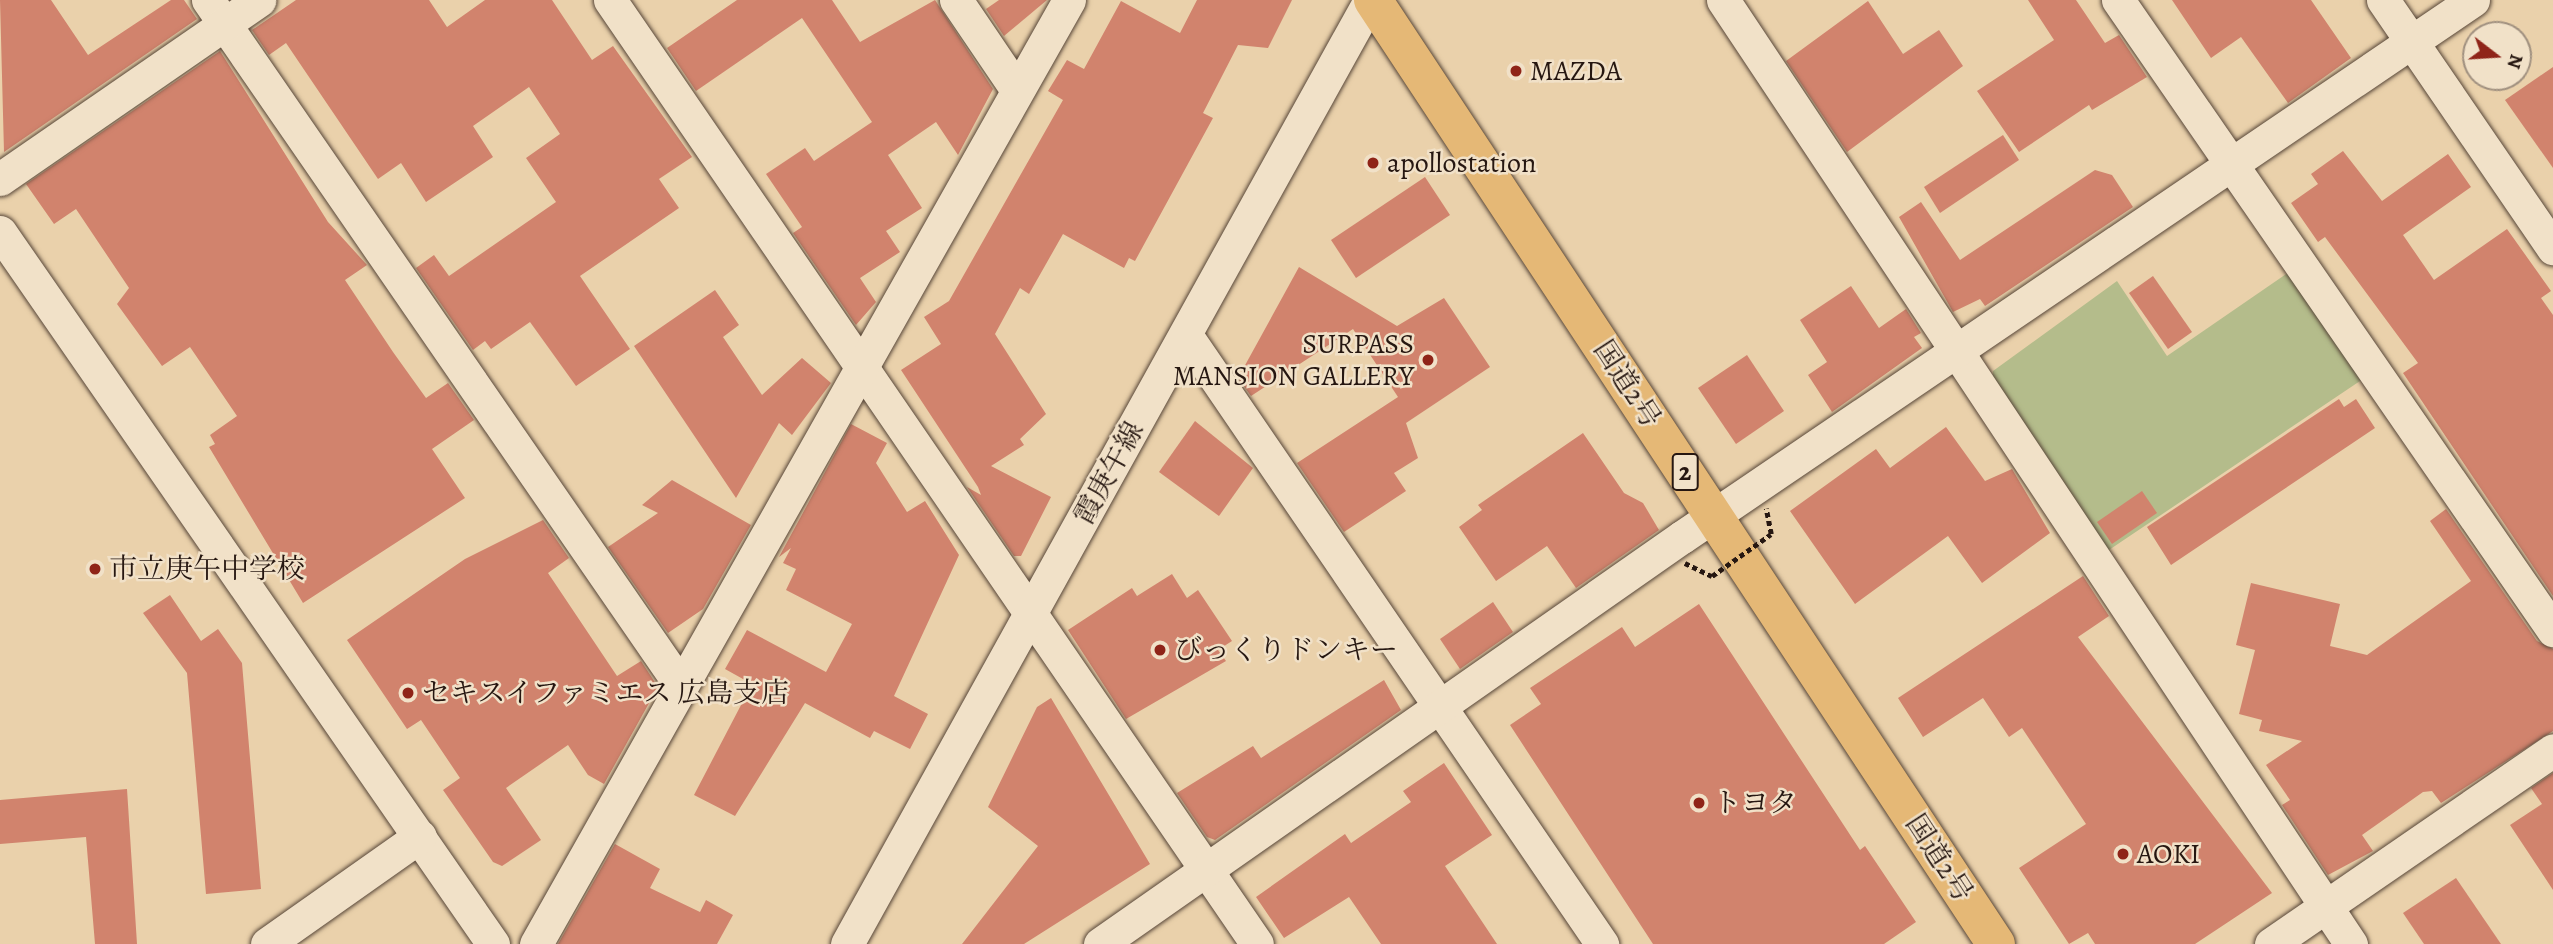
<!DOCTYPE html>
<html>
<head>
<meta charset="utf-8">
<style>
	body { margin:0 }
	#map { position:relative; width:2553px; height:944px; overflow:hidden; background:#ead1ab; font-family:Alegreya,"Noto Serif JP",serif }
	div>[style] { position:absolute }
	.green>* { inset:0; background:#b4bc8b }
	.building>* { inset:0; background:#d1836d }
	.roads { filter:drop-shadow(0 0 2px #574638) drop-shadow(0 0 2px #574638) }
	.minor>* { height:33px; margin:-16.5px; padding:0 16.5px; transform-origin:16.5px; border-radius:16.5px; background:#f1e1c8 }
	.highway>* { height:38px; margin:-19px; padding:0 19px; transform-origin:19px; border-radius:19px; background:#e5b876 }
	.path-bridge>* { height:4.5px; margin-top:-2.25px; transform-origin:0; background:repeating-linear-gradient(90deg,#261711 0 5px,transparent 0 8.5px) }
	.dots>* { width:19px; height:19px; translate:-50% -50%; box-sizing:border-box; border:4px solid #f1e1c8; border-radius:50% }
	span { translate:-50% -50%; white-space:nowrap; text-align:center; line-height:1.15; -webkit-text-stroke:5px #f1e1c8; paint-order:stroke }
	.shield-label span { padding:2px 5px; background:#f1e1c8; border:2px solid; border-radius:5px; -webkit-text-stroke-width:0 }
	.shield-label { font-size:26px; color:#261711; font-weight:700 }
	.poi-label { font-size:28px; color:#261711 }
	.left { translate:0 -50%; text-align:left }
	.right { translate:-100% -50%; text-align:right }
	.street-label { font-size:28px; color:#261711 }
	.north { position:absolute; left:2462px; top:21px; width:70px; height:70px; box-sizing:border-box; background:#f1e1c8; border:2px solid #a0907f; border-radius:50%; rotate:107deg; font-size:19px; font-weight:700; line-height:28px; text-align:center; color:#261711 }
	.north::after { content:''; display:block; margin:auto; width:24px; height:32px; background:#8f2418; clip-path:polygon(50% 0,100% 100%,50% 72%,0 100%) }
</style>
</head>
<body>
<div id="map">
	<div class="green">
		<div style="clip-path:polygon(2289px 272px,2363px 379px,2103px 554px,1992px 385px,1993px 371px,2117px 281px,2167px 356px)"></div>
	</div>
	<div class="building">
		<div style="clip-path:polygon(0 0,51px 0,88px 55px,171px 0,184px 0,197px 19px,4px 152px)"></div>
		<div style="clip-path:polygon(296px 0,429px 0,447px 27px,485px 0,552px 0,592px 60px,613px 46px,692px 157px,659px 179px,679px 208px,580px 276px,630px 349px,576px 386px,530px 322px,491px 349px,485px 341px,473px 350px,416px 268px,434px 255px,449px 276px,556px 202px,526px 158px,560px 134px,529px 87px,473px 126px,493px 157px,426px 202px,401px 163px,378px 179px,286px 43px,269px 55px,252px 30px)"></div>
		<div style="clip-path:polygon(737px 0,832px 0,860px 42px,935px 0,993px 89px,958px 155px,936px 122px,888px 155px,922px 208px,886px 231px,900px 252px,860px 278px,876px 302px,856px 325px,793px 233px,802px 227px,766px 174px,805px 148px,814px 161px,872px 122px,802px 18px,696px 91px,667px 48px)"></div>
		<div style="clip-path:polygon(999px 0,1047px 0,1004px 36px,986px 9px)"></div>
		<div style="clip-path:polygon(1197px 0,1292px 0,1268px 48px,1238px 45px,1203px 113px,1213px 118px,1135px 261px,1129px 258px,1124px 268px,1063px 234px,1029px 294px,1020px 288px,995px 334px,1046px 414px,1020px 439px,1024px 445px,991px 466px,1051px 497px,1021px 556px,1014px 556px,967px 487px,981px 495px,978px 487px,901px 370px,941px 344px,924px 317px,949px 301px,1063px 100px,1048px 91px,1067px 60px,1084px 69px,1121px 1px,1180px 33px)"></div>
		<div style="clip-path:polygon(2028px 0,2076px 0,2105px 43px,2119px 35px,2147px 77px,2092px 110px,2089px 105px,2019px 152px,1977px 91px,2054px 40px)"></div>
		<div style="clip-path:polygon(2172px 0,2311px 0,2351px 58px,2288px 103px,2241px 37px,2211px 58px)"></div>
		<div style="clip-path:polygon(1868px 1px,1903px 54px,1939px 30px,1963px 66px,1847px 152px,1786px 61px)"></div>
		<div style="clip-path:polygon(220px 51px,328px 222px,367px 265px,345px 280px,393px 352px,426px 398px,448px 383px,474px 420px,432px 449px,465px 498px,303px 603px,209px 447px,215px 444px,210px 435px,237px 416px,190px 347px,162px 366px,117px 304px,129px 288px,76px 209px,54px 224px,26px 184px)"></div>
		<div style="clip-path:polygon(2553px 67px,2553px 168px,2505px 100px)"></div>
		<div style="clip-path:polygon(2003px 135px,2019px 160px,1940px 213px,1924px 187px)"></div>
		<div style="clip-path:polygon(2343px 151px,2382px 201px,2448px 154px,2471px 187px,2403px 235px,2434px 280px,2507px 229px,2551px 291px,2541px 298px,2553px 315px,2553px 596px,2403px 373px,2418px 363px,2325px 237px,2318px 242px,2291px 203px,2318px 184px,2311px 174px)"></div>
		<div style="clip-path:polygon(2095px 170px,2112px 175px,2133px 207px,1985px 306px,1980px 299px,1953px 312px,1899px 217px,1921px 202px,1960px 260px)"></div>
		<div style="clip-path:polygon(1425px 177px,1450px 215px,1356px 278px,1331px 240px)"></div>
		<div style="clip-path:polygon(1299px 267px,1397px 326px,1444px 298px,1490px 367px,1406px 423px,1418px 458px,1394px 473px,1406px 491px,1344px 532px,1297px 463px,1398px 397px,1353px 329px,1251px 396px,1238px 378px)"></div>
		<div style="clip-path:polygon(2153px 276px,2192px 332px,2168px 349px,2129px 293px)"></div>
		<div style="clip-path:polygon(1851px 286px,1879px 328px,1906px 309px,1921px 333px,1914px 337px,1922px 348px,1832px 412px,1808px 375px,1827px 362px,1800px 320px)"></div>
		<div style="clip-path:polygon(715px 290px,739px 325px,723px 337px,762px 395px,802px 358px,831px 383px,792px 435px,779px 423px,736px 498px,634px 346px)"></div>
		<div style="clip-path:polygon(1747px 355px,1784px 411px,1736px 444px,1698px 388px)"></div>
		<div style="clip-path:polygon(2339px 399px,2344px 407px,2356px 399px,2375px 428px,2171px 565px,2147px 527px)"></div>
		<div style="clip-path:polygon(1195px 421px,1253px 468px,1219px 516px,1159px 472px)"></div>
		<div style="clip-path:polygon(851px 424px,887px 443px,876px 463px,907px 512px,925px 501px,959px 555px,894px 696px,928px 714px,910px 749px,874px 731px,870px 738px,805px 703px,735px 816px,694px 795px,752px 684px,725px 669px,747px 630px,826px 672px,852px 624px,786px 590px,796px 569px,783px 563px,791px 548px,779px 557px)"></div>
		<div style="clip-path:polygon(1946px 427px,1985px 481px,2012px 469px,2050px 533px,1982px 583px,1948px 536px,1855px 604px,1790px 511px,1876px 449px,1890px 468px)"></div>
		<div style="clip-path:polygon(1583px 433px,1624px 493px,1643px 503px,1659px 530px,1576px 588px,1547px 546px,1496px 581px,1459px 527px,1482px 510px,1478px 505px)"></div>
		<div style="clip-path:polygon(672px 480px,751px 525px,703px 609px,668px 633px,608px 547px,658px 513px,642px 505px)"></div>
		<div style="clip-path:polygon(2142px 491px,2157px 513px,2112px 544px,2097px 522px)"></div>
		<div style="clip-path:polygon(2446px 509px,2537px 641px,2553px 649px,2553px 731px,2441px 803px,2432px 791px,2423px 792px,2362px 835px,2373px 851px,2328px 875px,2282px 805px,2290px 800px,2266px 765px,2302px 741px,2259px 731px,2262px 720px,2239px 714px,2255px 650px,2236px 645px,2251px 583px,2340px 604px,2330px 646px,2367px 655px,2471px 581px,2430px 521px)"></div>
		<div style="clip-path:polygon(543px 520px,569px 558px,548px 573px,617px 676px,641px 661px,658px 687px,604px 784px,588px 775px,568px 745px,506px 788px,541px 840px,502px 866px,493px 862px,443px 790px,460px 778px,421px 720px,407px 729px,347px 640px,465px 559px)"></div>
		<div style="clip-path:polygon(1172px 574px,1187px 598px,1198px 590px,1232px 641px,1218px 650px,1226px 661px,1126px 719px,1068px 630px,1132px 588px,1137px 596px)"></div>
		<div style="clip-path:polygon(2083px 576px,2109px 616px,2078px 637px,2272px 893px,2195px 944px,2095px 944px,2088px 933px,2069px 944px,2019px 868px,2086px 824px,2022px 728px,2009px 737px,1983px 698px,1923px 737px,1898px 698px)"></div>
		<div style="clip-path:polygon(170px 595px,201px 641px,218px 629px,242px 663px,261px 889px,206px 894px,187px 673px,143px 613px)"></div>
		<div style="clip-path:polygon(1493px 602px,1513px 632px,1460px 669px,1440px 639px)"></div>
		<div style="clip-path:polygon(1699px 604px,1860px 850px,1865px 846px,1916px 922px,1884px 944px,1653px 944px,1510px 725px,1541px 704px,1530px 688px,1622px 627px,1635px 647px)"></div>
		<div style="clip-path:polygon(1384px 680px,1401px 710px,1215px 840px,1207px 837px,1177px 793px,1253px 746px,1261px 758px)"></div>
		<div style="clip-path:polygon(1051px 698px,1150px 864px,1024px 944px,962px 944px,1038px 846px,988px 807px,1037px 707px)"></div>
		<div style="clip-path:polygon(1444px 763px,1492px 835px,1445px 866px,1497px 944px,1381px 944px,1349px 897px,1284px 938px,1256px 897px,1345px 834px,1351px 843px,1411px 802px,1403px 791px)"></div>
		<div style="clip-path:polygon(2553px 773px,2553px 890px,2510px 825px,2542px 804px,2531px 788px)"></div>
		<div style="clip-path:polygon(127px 789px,137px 944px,95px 944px,86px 837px,0 844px,0 800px)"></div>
		<div style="clip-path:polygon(615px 844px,660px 869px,650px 888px,700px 912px,706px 900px,733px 915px,717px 944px,558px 944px)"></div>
		<div style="clip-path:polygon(2456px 878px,2501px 944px,2424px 944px,2403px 913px)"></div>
	</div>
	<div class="roads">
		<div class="minor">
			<div style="left:208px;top:0;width:833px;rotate:55.41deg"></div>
			<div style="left:610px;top:0;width:1144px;rotate:55.57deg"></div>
			<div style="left:956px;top:0;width:109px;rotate:55.9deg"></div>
			<div style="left:1723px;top:0;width:1134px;rotate:56.37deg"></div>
			<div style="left:2118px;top:0;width:766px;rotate:55.38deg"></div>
			<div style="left:2383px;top:0;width:301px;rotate:55.6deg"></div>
			<div style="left:0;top:179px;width:315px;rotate:-34.6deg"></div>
			<div style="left:0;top:232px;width:866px;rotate:55.3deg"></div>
			<div style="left:1186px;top:335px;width:738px;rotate:55.66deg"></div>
			<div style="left:267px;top:944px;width:187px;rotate:-35.2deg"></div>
			<div style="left:536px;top:944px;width:1084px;rotate:-60.55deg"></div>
			<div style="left:847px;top:944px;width:1079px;rotate:-61.01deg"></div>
			<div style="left:1100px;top:944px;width:710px;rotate:-34.97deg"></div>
			<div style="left:1682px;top:537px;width:956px;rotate:-34.17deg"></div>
			<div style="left:2271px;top:944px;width:342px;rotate:-34.5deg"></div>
		</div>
		<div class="highway">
			<div style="left:1373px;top:0;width:1131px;rotate:56.58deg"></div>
		</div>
	</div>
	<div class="path-bridge">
		<div style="left:1685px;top:563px;width:30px;rotate:26deg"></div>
		<div style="left:1712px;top:576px;width:72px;rotate:-35.4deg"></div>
		<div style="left:1771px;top:534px;width:26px;rotate:-101deg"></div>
	</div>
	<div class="dots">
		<div style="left:1516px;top:71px;background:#8f2418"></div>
		<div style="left:1373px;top:163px;background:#8f2418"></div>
		<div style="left:1428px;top:360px;background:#8f2418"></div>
		<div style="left:95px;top:569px;background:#8f2418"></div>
		<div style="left:1160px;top:650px;background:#8f2418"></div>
		<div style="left:408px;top:693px;background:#8f2418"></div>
		<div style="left:1699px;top:803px;background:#8f2418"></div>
		<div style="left:2123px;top:854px;background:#8f2418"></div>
	</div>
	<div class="shield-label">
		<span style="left:1685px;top:472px">2</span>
	</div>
	<div class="poi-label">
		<span class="left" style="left:1530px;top:71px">MAZDA</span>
		<span class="left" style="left:1387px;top:163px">apollostation</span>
		<span class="right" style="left:1414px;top:360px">SURPASS<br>MANSION GALLERY</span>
		<span class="left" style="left:109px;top:569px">市立庚午中学校</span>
		<span class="left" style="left:1174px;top:650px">びっくりドンキー</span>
		<span class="left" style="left:422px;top:693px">セキスイファミエス 広島支店</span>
		<span class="left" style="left:1713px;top:803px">トヨタ</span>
		<span class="left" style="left:2137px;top:854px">AOKI</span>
	</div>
	<div class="street-label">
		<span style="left:1627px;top:384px;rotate:57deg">国道2号</span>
		<span style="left:1109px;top:473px;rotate:-61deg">霞庚午線</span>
		<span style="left:1939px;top:858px;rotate:57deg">国道2号</span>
	</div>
	<div class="north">N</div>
</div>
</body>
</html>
